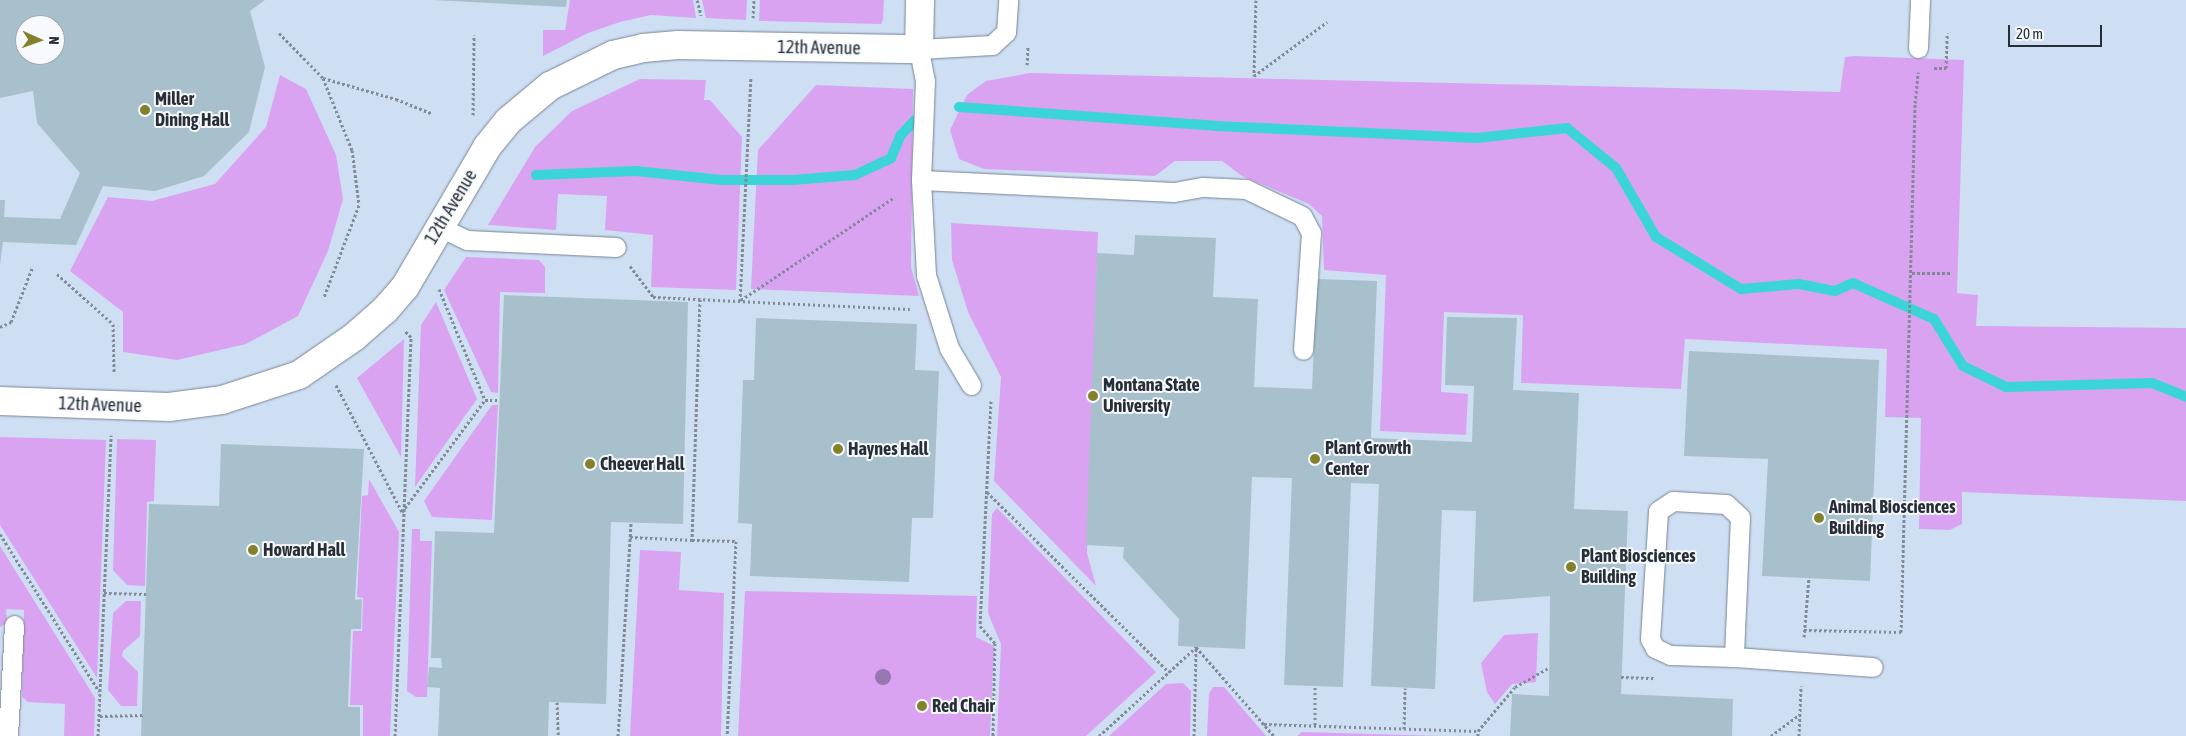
<!DOCTYPE html>
<html>
<head>
<meta charset="utf-8">
<style>
	body { margin:0 }
	#map { position:relative; width:2186px; height:736px; overflow:hidden; background:#e1edfd; font-family:"Asap Condensed",sans-serif }
	div>[style] { position:absolute }
	.built>* { inset:0; background:#cfdff3 }
	.green>* { inset:0; background:#daa3f2 }
	.stream>* { height:10px; margin:-5px; padding:0 5px; transform-origin:5px; border-radius:5px; background:#3bd4d7 }
	.building>* { inset:0; background:#a7c0cc }
	.path>* { height:3px; margin-top:-1.5px; transform-origin:0; background:repeating-linear-gradient(90deg,#818a96 0 2.5px,transparent 0 5px) }
	.roads { filter:drop-shadow(0 0 1px #768496) drop-shadow(0 0 1px #768496) }
	.service>* { height:19px; margin:-9.5px; padding:0 9.5px; transform-origin:9.5px; border-radius:9.5px; background:#fff }
	.minor>* { height:28px; margin:-14px; padding:0 14px; transform-origin:14px; border-radius:14px; background:#fff }
	.trees>* { width:16px; height:16px; margin:-8px; border-radius:50%; background:#9776b1 }
	.dots>* { width:14px; height:14px; translate:-50% -50%; box-sizing:border-box; border:2px solid #f6f9fd; border-radius:50% }
	span { translate:-50% -50%; white-space:nowrap; text-align:center; line-height:1.15; -webkit-text-stroke:4px #f6f9fd; paint-order:stroke }
	.street-label { font-size:18px; color:#282e36 }
	.poi-label { font-size:18px; color:#282e36; font-weight:700 }
	.left { translate:0 -50%; text-align:left }
	.north { position:absolute; left:15px; top:15px; width:50px; height:50px; box-sizing:border-box; background:#f6f9fd; border:1px solid #a4a8ad; border-radius:50%; rotate:92deg; font-size:14px; font-weight:700; line-height:20px; text-align:center; color:#282e36 }
	.north::after { content:''; display:block; margin:auto; width:18px; height:22px; background:#83812a; clip-path:polygon(50% 0,100% 100%,50% 72%,0 100%) }
	.scale { position:absolute; left:2008px; top:25px; width:94px; height:22px; box-sizing:border-box; border:2px solid #282e36; border-top:0; padding-left:6px; font-size:15px; line-height:18px; white-space:nowrap; color:#282e36; -webkit-text-stroke:4px #f6f9fd; paint-order:stroke }
</style>
</head>
<body>
<div id="map">
	<div class="built">
		<div style="clip-path:polygon(evenodd,0 0,2186px 0,2186px 736px,0 736px,0 0,25px 25px,55px 25px,55px 55px,25px 55px,25px 25px)"></div>
	</div>
	<div class="green">
		<div style="clip-path:polygon(570px 0,693px 0,696px 18px,651px 15px,620px 22px,588px 33px,543px 56px,543px 30px,565px 30px)"></div>
		<div style="clip-path:polygon(702px 0,747px 0,746px 20px,706px 18px)"></div>
		<div style="clip-path:polygon(760px 0,884px 0,883px 19px,881px 24px,759px 21px)"></div>
		<div style="clip-path:polygon(1854px 56px,1964px 60px,1957px 293px,1978px 295px,1976px 326px,2186px 328px,2186px 501px,1962px 492px,1962px 524px,1950px 530px,1919px 529px,1921px 418px,1885px 417px,1887px 349px,1685px 339px,1681px 389px,1521px 383px,1523px 315px,1444px 312px,1441px 392px,1468px 394px,1466px 435px,1380px 431px,1386px 275px,1324px 270px,1322px 216px,1309px 204px,1242px 176px,1222px 161px,1175px 161px,1155px 176px,984px 169px,959px 159px,950px 130px,967px 95px,986px 81px,1030px 73px,1840px 92px,1845px 57px)"></div>
		<div style="clip-path:polygon(280px 75px,306px 89px,336px 155px,343px 199px,328px 251px,298px 316px,246px 344px,177px 360px,123px 352px,123px 312px,70px 271px,108px 197px,152px 201px,215px 184px,266px 127px)"></div>
		<div style="clip-path:polygon(640px 79px,706px 80px,704px 100px,710px 100px,742px 137px,736px 290px,651px 287px,653px 235px,605px 230px,607px 196px,558px 194px,556px 230px,488px 225px,535px 147px,572px 111px)"></div>
		<div style="clip-path:polygon(816px 85px,913px 89px,911px 267px,919px 296px,751px 289px,758px 150px)"></div>
		<div style="clip-path:polygon(951px 223px,1098px 232px,1087px 553px,1096px 586px,994px 481px,1001px 377px,968px 312px,952px 260px)"></div>
		<div style="clip-path:polygon(466px 257px,539px 260px,545px 267px,545px 293px,500px 292px,498px 393px,491px 392px,444px 290px)"></div>
		<div style="clip-path:polygon(436px 302px,477px 399px,415px 487px,421px 325px)"></div>
		<div style="clip-path:polygon(404px 339px,401px 457px,357px 378px)"></div>
		<div style="clip-path:polygon(492px 405px,498px 405px,492px 520px,432px 517px,424px 501px)"></div>
		<div style="clip-path:polygon(0 437px,106px 440px,97px 678px,0 525px)"></div>
		<div style="clip-path:polygon(117px 439px,156px 440px,154px 501px,147px 502px,145px 586px,127px 585px,113px 570px)"></div>
		<div style="clip-path:polygon(369px 479px,399px 532px,390px 736px,363px 736px,363px 705px,350px 705px,353px 631px,362px 631px,363px 598px,357px 597px,362px 496px,368px 495px)"></div>
		<div style="clip-path:polygon(997px 508px,1156px 672px,1086px 736px,997px 736px,1001px 644px,988px 613px,992px 514px)"></div>
		<div style="clip-path:polygon(412px 529px,420px 529px,420px 541px,432px 541px,427px 697px,416px 697px,407px 691px)"></div>
		<div style="clip-path:polygon(0 546px,95px 698px,94px 736px,64px 736px,65px 704px,28px 702px,22px 697px,24px 610px,6px 609px,7px 623px,0 627px)"></div>
		<div style="clip-path:polygon(640px 550px,681px 552px,679px 590px,724px 593px,721px 736px,630px 736px)"></div>
		<div style="clip-path:polygon(745px 591px,977px 596px,976px 637px,994px 646px,990px 736px,738px 736px)"></div>
		<div style="clip-path:polygon(126px 601px,141px 601px,140px 636px,123px 651px,122px 656px,138px 672px,137px 706px,121px 706px,108px 690px,113px 613px)"></div>
		<div style="clip-path:polygon(1538px 633px,1536px 682px,1512px 684px,1495px 704px,1487px 692px,1481px 663px,1504px 635px)"></div>
		<div style="clip-path:polygon(1183px 683px,1191px 691px,1190px 736px,1109px 736px,1166px 684px)"></div>
		<div style="clip-path:polygon(1213px 687px,1224px 687px,1266px 736px,1207px 736px,1209px 694px)"></div>
		<div style="clip-path:polygon(1302px 732px,1442px 736px,1297px 736px)"></div>
	</div>
	<div class="stream">
		<div style="left:959px;top:107px;width:257px;rotate:4.2deg"></div>
		<div style="left:1215px;top:126px;width:262px;rotate:2.6deg"></div>
		<div style="left:1477px;top:138px;width:91px;rotate:-6.3deg"></div>
		<div style="left:1567px;top:128px;width:63px;rotate:39.2deg"></div>
		<div style="left:1616px;top:168px;width:80px;rotate:59.9deg"></div>
		<div style="left:1656px;top:237px;width:100px;rotate:31.5deg"></div>
		<div style="left:1741px;top:289px;width:58px;rotate:-4.9deg"></div>
		<div style="left:1799px;top:284px;width:37px;rotate:11deg"></div>
		<div style="left:1835px;top:291px;width:20px;rotate:-24deg"></div>
		<div style="left:1853px;top:283px;width:89px;rotate:24deg"></div>
		<div style="left:1934px;top:319px;width:55px;rotate:58.3deg"></div>
		<div style="left:1963px;top:366px;width:48px;rotate:26deg"></div>
		<div style="left:2006px;top:387px;width:146px;rotate:-1.6deg"></div>
		<div style="left:2152px;top:383px;width:37px;rotate:22deg"></div>
		<div style="left:536px;top:175px;width:100px;rotate:-2.3deg"></div>
		<div style="left:636px;top:171px;width:86px;rotate:6deg"></div>
		<div style="left:722px;top:180px;width:70px"></div>
		<div style="left:792px;top:180px;width:63px;rotate:-4.5deg"></div>
		<div style="left:855px;top:175px;width:40px;rotate:-25deg"></div>
		<div style="left:891px;top:158px;width:25px;rotate:-67deg"></div>
		<div style="left:901px;top:135px;width:21px;rotate:-47deg"></div>
	</div>
	<div class="building">
		<div style="clip-path:polygon(evenodd,0 0,265px 0,250px 11px,265px 67px,249px 132px,204px 176px,155px 191px,103px 186px,76px 245px,3px 242px,0 265px,0 200px,5px 200px,4px 217px,60px 219px,80px 173px,37px 123px,33px 91px,0 98px,0 0,25px 25px,55px 25px,55px 55px,25px 55px,25px 25px)"></div>
		<div style="clip-path:polygon(432px 0,567px 0,566px 7px)"></div>
		<div style="clip-path:polygon(1135px 235px,1216px 238px,1213px 297px,1258px 299px,1254px 387px,1312px 389px,1317px 279px,1377px 281px,1371px 438px,1472px 442px,1474px 386px,1445px 385px,1447px 317px,1517px 318px,1513px 390px,1579px 393px,1574px 509px,1628px 511px,1621px 694px,1733px 699px,1732px 736px,1510px 736px,1512px 694px,1549px 696px,1550px 596px,1473px 602px,1476px 511px,1442px 510px,1435px 689px,1371px 686px,1379px 484px,1351px 483px,1343px 687px,1284px 685px,1292px 478px,1252px 477px,1245px 649px,1178px 646px,1179px 619px,1123px 558px,1124px 547px,1086px 545px,1097px 253px,1134px 255px)"></div>
		<div style="clip-path:polygon(504px 295px,688px 302px,683px 524px,611px 522px,606px 704px,549px 702px,548px 736px,438px 736px,440px 688px,427px 687px,429px 667px,442px 668px,441px 658px,431px 658px,435px 531px,494px 533px)"></div>
		<div style="clip-path:polygon(756px 318px,917px 324px,915px 370px,939px 371px,933px 518px,912px 518px,909px 582px,750px 576px,752px 524px,738px 523px,743px 380px,754px 380px)"></div>
		<div style="clip-path:polygon(1689px 351px,1879px 360px,1870px 581px,1762px 576px,1768px 459px,1684px 456px)"></div>
		<div style="clip-path:polygon(221px 444px,364px 449px,355px 600px,362px 599px,361px 629px,351px 629px,348px 707px,360px 707px,360px 736px,141px 736px,149px 504px,219px 506px)"></div>
	</div>
	<div class="path">
		<div style="left:697px;top:0;width:16px;rotate:75deg"></div>
		<div style="left:1256px;top:0;width:76px;rotate:91.5deg"></div>
		<div style="left:1254px;top:76px;width:91px;rotate:-36.5deg"></div>
		<div style="left:753px;top:18px;width:18px;rotate:-87deg"></div>
		<div style="left:279px;top:33px;width:63px;rotate:45.6deg"></div>
		<div style="left:323px;top:78px;width:76px;rotate:16deg"></div>
		<div style="left:396px;top:99px;width:38px;rotate:22deg"></div>
		<div style="left:1027px;top:65px;width:19px;rotate:-87deg"></div>
		<div style="left:1934px;top:68px;width:12px"></div>
		<div style="left:1946px;top:68px;width:35px;rotate:-88deg"></div>
		<div style="left:323px;top:78px;width:78px;rotate:68.1deg"></div>
		<div style="left:352px;top:150px;width:55px;rotate:82.7deg"></div>
		<div style="left:359px;top:205px;width:98px;rotate:110.8deg"></div>
		<div style="left:473px;top:115px;width:80px;rotate:-89.3deg"></div>
		<div style="left:630px;top:266px;width:39px;rotate:53deg"></div>
		<div style="left:653px;top:297px;width:257px;rotate:2.7deg"></div>
		<div style="left:1912px;top:273px;width:40px"></div>
		<div style="left:57px;top:274px;width:75px;rotate:41.8deg"></div>
		<div style="left:113px;top:324px;width:48px;rotate:88.8deg"></div>
		<div style="left:439px;top:289px;width:120px;rotate:67.5deg"></div>
		<div style="left:485px;top:400px;width:14px"></div>
		<div style="left:700px;top:299px;width:241px;rotate:91.9deg"></div>
		<div style="left:692px;top:540px;width:44px;rotate:1.3deg"></div>
		<div style="left:736px;top:541px;width:195px;rotate:92.6deg"></div>
		<div style="left:741px;top:300px;width:185px;rotate:-33.8deg"></div>
		<div style="left:740px;top:301px;width:224px;rotate:-87.2deg"></div>
		<div style="left:0;top:327px;width:12px;rotate:-24deg"></div>
		<div style="left:11px;top:322px;width:60px;rotate:-68.6deg"></div>
		<div style="left:336px;top:385px;width:143px;rotate:62.5deg"></div>
		<div style="left:402px;top:512px;width:139px;rotate:-53.5deg"></div>
		<div style="left:991px;top:401px;width:225px;rotate:92.8deg"></div>
		<div style="left:980px;top:626px;width:23px;rotate:49deg"></div>
		<div style="left:995px;top:643px;width:93px;rotate:91.2deg"></div>
		<div style="left:987px;top:492px;width:256px;rotate:44.7deg"></div>
		<div style="left:0;top:534px;width:186px;rotate:57.8deg"></div>
		<div style="left:630px;top:537px;width:62px;rotate:2.8deg"></div>
		<div style="left:104px;top:593px;width:42px;rotate:1.4deg"></div>
		<div style="left:1804px;top:630px;width:97px;rotate:1.2deg"></div>
		<div style="left:1901px;top:632px;width:529px;rotate:-88.48deg"></div>
		<div style="left:1915px;top:103px;width:31px;rotate:-84deg"></div>
		<div style="left:1804px;top:637px;width:59px;rotate:-85.2deg"></div>
		<div style="left:1196px;top:647px;width:118px;rotate:48.8deg"></div>
		<div style="left:1621px;top:677px;width:35px;rotate:2deg"></div>
		<div style="left:557px;top:702px;width:34px;rotate:88deg"></div>
		<div style="left:100px;top:716px;width:43px;rotate:-1.3deg"></div>
		<div style="left:1264px;top:724px;width:214px;rotate:1.9deg"></div>
		<div style="left:1315px;top:725px;width:39px;rotate:-90deg"></div>
		<div style="left:1404px;top:729px;width:41px;rotate:-88.6deg"></div>
		<div style="left:98px;top:736px;width:301px;rotate:-87.5deg"></div>
		<div style="left:395px;top:736px;width:399px;rotate:-87.7deg"></div>
		<div style="left:411px;top:337px;width:8px;rotate:-135deg"></div>
		<div style="left:618px;top:736px;width:213px;rotate:-86.5deg"></div>
		<div style="left:1099px;top:736px;width:132px;rotate:-42.5deg"></div>
		<div style="left:1194px;top:736px;width:89px;rotate:-88.7deg"></div>
		<div style="left:1478px;top:736px;width:5px;rotate:-90deg"></div>
		<div style="left:1478px;top:731px;width:57px;rotate:-49.9deg"></div>
		<div style="left:1515px;top:687px;width:40px;rotate:-29.7deg"></div>
		<div style="left:1771px;top:736px;width:36px;rotate:-37deg"></div>
		<div style="left:1799px;top:736px;width:50px;rotate:-87.7deg"></div>
	</div>
	<div class="roads">
		<div class="service">
			<div style="left:1918px;top:48px;width:48px;rotate:-87.6deg"></div>
			<div style="left:921px;top:180px;width:253px;rotate:2.7deg"></div>
			<div style="left:1174px;top:192px;width:29px;rotate:-10deg"></div>
			<div style="left:1203px;top:187px;width:43px;rotate:2.7deg"></div>
			<div style="left:1246px;top:189px;width:62px;rotate:25.7deg"></div>
			<div style="left:1302px;top:216px;width:19px;rotate:62deg"></div>
			<div style="left:1311px;top:233px;width:117px;rotate:93.9deg"></div>
			<div style="left:439px;top:227px;width:31px;rotate:25deg"></div>
			<div style="left:467px;top:240px;width:149px;rotate:2.7deg"></div>
			<div style="left:971px;top:385px;width:43px;rotate:-120.7deg"></div>
			<div style="left:949px;top:348px;width:77px;rotate:-107.5deg"></div>
			<div style="left:926px;top:275px;width:95px;rotate:-93deg"></div>
			<div style="left:921px;top:180px;width:99px;rotate:-87.7deg"></div>
			<div style="left:925px;top:81px;width:33px;rotate:-101deg"></div>
			<div style="left:919px;top:49px;width:73px;rotate:-3.1deg"></div>
			<div style="left:992px;top:45px;width:19px;rotate:-43deg"></div>
			<div style="left:1006px;top:32px;width:32px;rotate:-86deg"></div>
			<div style="left:1734px;top:657px;width:64px;rotate:-178.2deg"></div>
			<div style="left:1670px;top:655px;width:17px;rotate:-155deg"></div>
			<div style="left:1655px;top:648px;width:10px;rotate:-119deg"></div>
			<div style="left:1650px;top:639px;width:128px;rotate:-86.4deg"></div>
			<div style="left:1658px;top:511px;width:18px;rotate:-34deg"></div>
			<div style="left:1673px;top:501px;width:53px;rotate:3.2deg"></div>
			<div style="left:1726px;top:504px;width:19px;rotate:43deg"></div>
			<div style="left:1740px;top:517px;width:140px;rotate:92.5deg"></div>
			<div style="left:1734px;top:657px;width:139px;rotate:4.1deg"></div>
			<div style="left:8px;top:736px;width:111px;rotate:-86.9deg"></div>
		</div>
		<div class="minor">
			<div style="left:0;top:401px;width:169px;rotate:2deg"></div>
			<div style="left:169px;top:407px;width:53px;rotate:-7.5deg"></div>
			<div style="left:222px;top:400px;width:81px;rotate:-18deg"></div>
			<div style="left:299px;top:375px;width:67px;rotate:-34.6deg"></div>
			<div style="left:354px;top:337px;width:41px;rotate:-41.1deg"></div>
			<div style="left:385px;top:310px;width:30px;rotate:-49deg"></div>
			<div style="left:405px;top:287px;width:162px;rotate:-59.6deg"></div>
			<div style="left:487px;top:147px;width:33px;rotate:-51deg"></div>
			<div style="left:508px;top:121px;width:55px;rotate:-39.8deg"></div>
			<div style="left:550px;top:86px;width:70px;rotate:-26.2deg"></div>
			<div style="left:613px;top:55px;width:31px;rotate:-13deg"></div>
			<div style="left:643px;top:48px;width:35px;rotate:-5deg"></div>
			<div style="left:678px;top:45px;width:241px;rotate:1deg"></div>
			<div style="left:919px;top:49px;width:49px;rotate:-88.8deg"></div>
		</div>
	</div>
	<div class="trees">
		<div style="left:883px;top:677px"></div>
	</div>
	<div class="dots">
		<div style="left:145px;top:110px;background:#83812a"></div>
		<div style="left:1093px;top:396px;background:#83812a"></div>
		<div style="left:838px;top:449px;background:#83812a"></div>
		<div style="left:1315px;top:459px;background:#83812a"></div>
		<div style="left:590px;top:464px;background:#83812a"></div>
		<div style="left:1819px;top:518px;background:#83812a"></div>
		<div style="left:253px;top:550px;background:#83812a"></div>
		<div style="left:1571px;top:567px;background:#83812a"></div>
		<div style="left:922px;top:706px;background:#83812a"></div>
	</div>
	<div class="street-label">
		<span style="left:819px;top:48px;rotate:1deg">12th Avenue</span>
		<span style="left:451px;top:207px;rotate:-59deg">12th Avenue</span>
		<span style="left:100px;top:405px;rotate:2deg">12th Avenue</span>
	</div>
	<div class="poi-label">
		<span class="left" style="left:155px;top:110px">Miller<br>Dining Hall</span>
		<span class="left" style="left:1103px;top:396px">Montana State<br>University</span>
		<span class="left" style="left:848px;top:449px">Haynes Hall</span>
		<span class="left" style="left:1325px;top:459px">Plant Growth<br>Center</span>
		<span class="left" style="left:600px;top:464px">Cheever Hall</span>
		<span class="left" style="left:1829px;top:518px">Animal Biosciences<br>Building</span>
		<span class="left" style="left:263px;top:550px">Howard Hall</span>
		<span class="left" style="left:1581px;top:567px">Plant Biosciences<br>Building</span>
		<span class="left" style="left:932px;top:706px">Red Chair</span>
	</div>
	<div class="north">N</div>
	<div class="scale">20 m</div>
</div>
</body>
</html>
